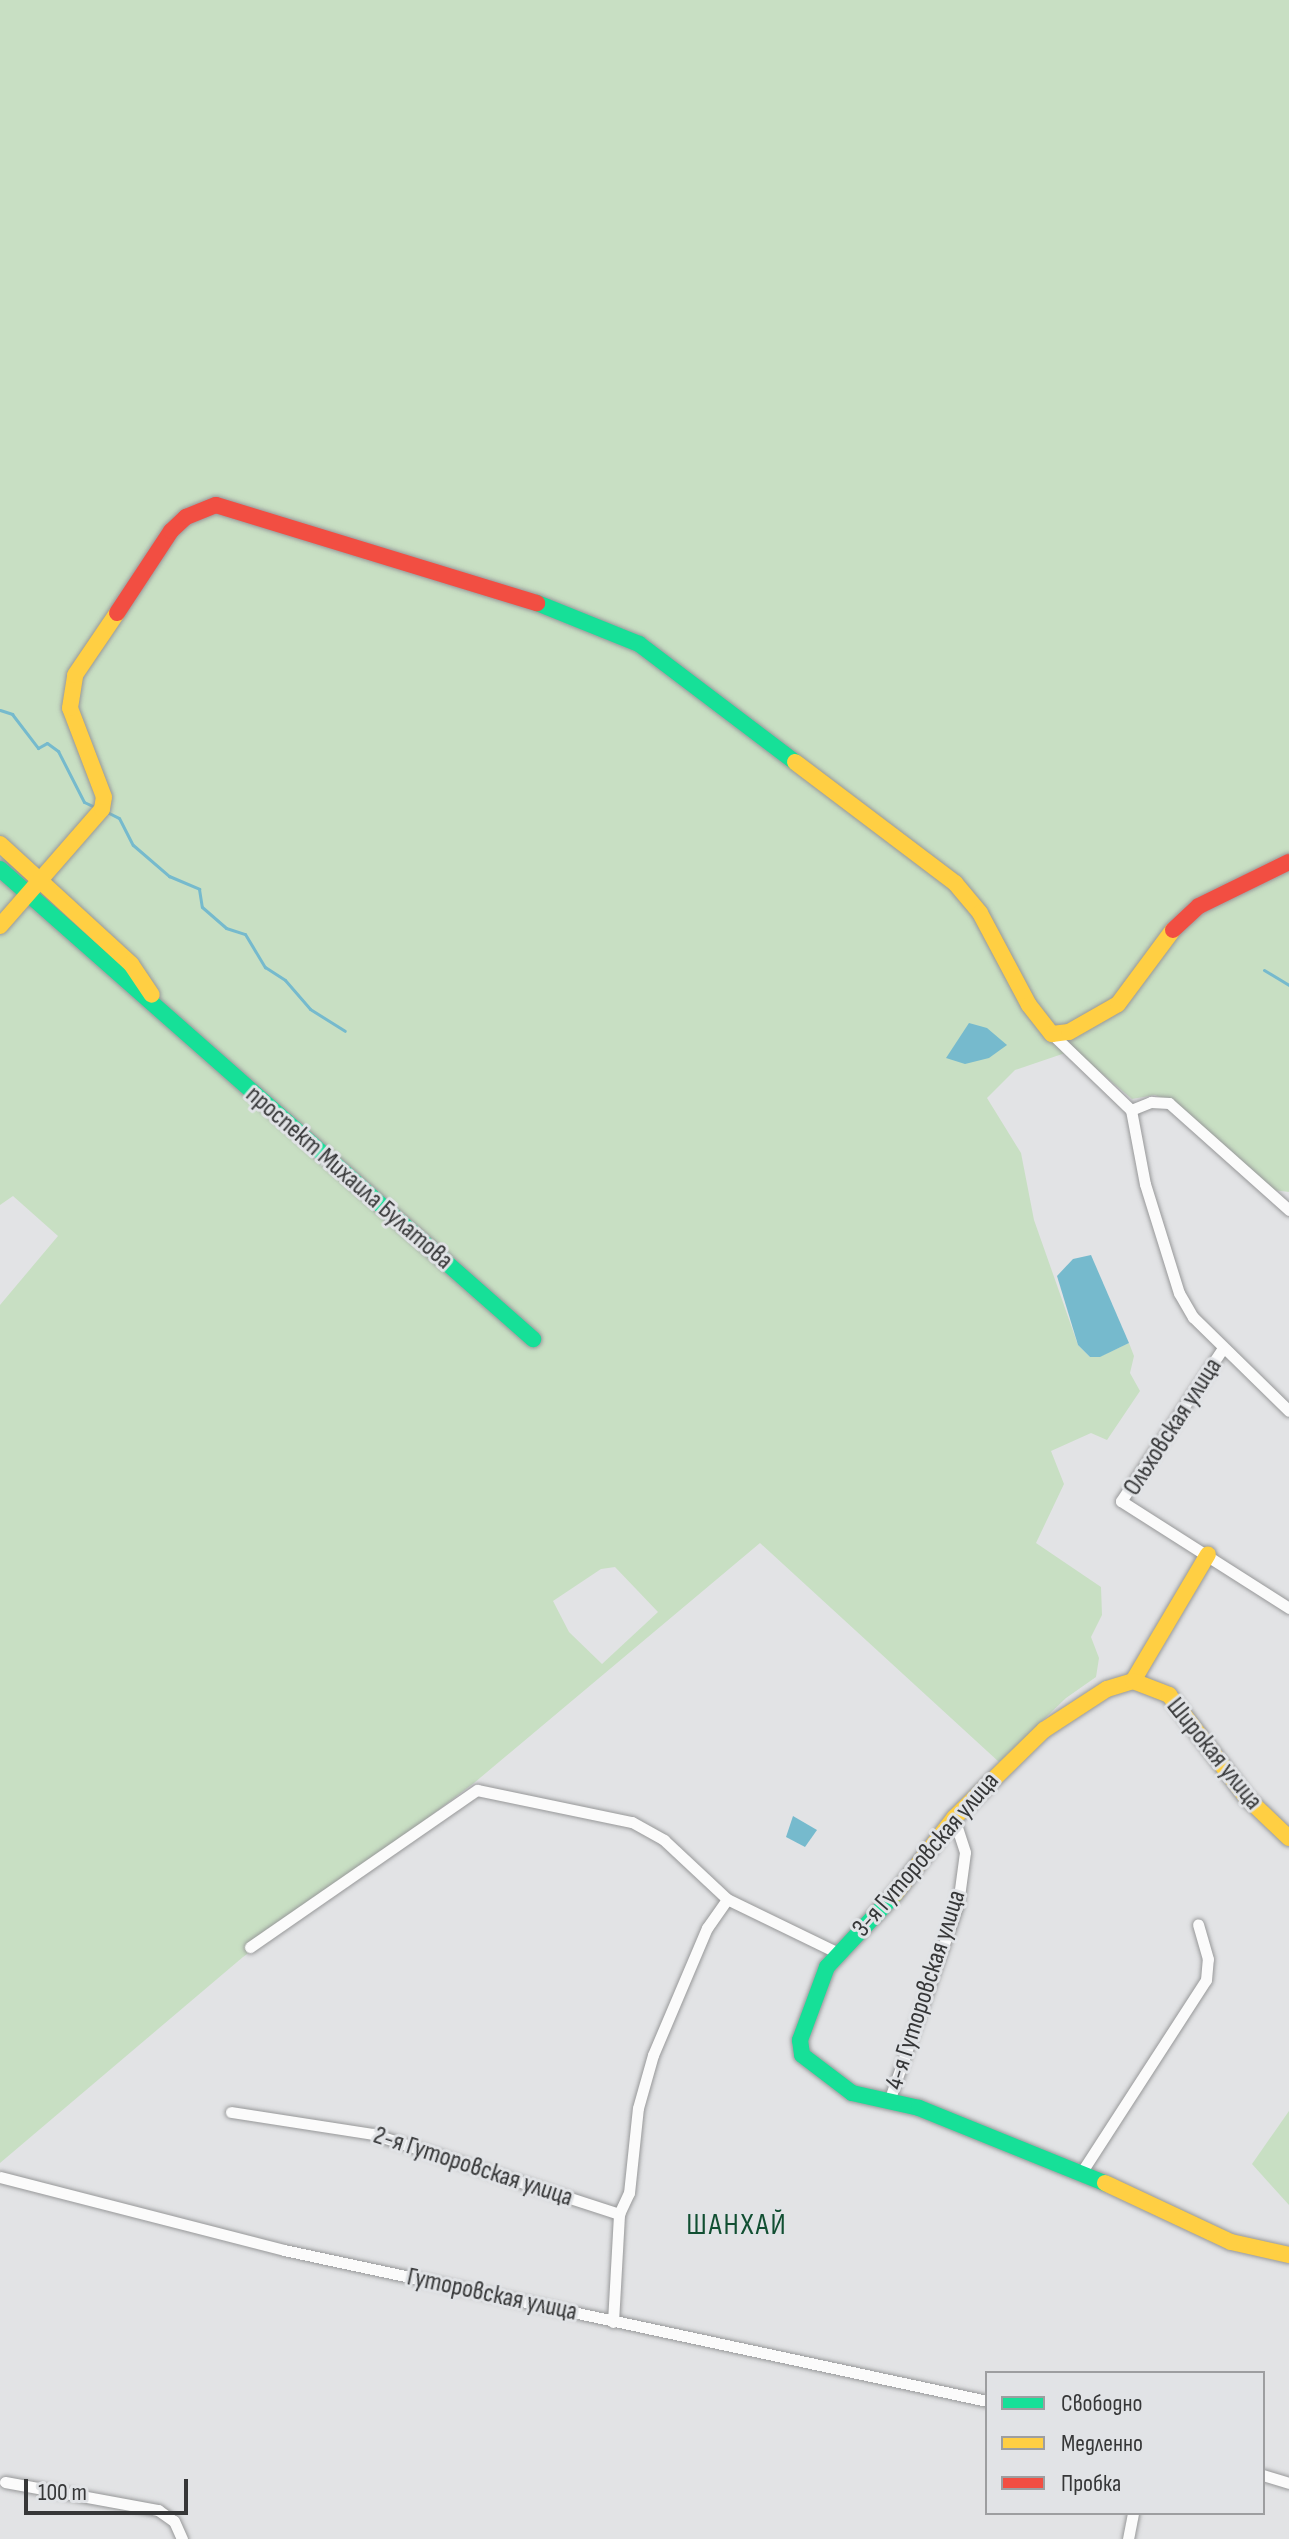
<!DOCTYPE html>
<html>
<head>
<meta charset="utf-8">
<style>
	body { margin:0 }
	#map { position:relative; width:1289px; height:2539px; overflow:hidden; background:#e2e3e5; font-family:"Sofia Sans Condensed",sans-serif }
	div>[style] { position:absolute }
	.green>* { inset:0; background:#c8dfc3 }
	.water>* { inset:0; background:#76bacd }
	.stream>* { height:3px; margin:-1.5px; padding:0 1.5px; transform-origin:1.5px; border-radius:1.5px; background:#76bacd }
	.roads { filter:drop-shadow(0 0 2px #979899) drop-shadow(0 0 2px #979899) }
	.street>* { height:11px; margin:-5.5px; padding:0 5.5px; transform-origin:5.5px; border-radius:5.5px; background:#fbfbfb }
	.fast>* { height:16px; margin:-8px; padding:0 8px; transform-origin:8px; border-radius:8px; background:#16e098 }
	.slow>* { height:16px; margin:-8px; padding:0 8px; transform-origin:8px; border-radius:8px; background:#ffcf43 }
	.jam>* { height:16px; margin:-8px; padding:0 8px; transform-origin:8px; border-radius:8px; background:#f24e42 }
	span { translate:-50% -50%; white-space:nowrap; text-align:center; line-height:1.15; -webkit-text-stroke:6px #e1e3e6; paint-order:stroke }
	.street-label { font-size:26px; color:#363738 }
	.quarter-label { font-size:30px; color:#114f32; letter-spacing:2px }
	.legend { position:absolute; left:985px; top:2371px; width:280px; height:144px; box-sizing:border-box; background:#e1e3e6; border:2px solid #9d9ea0; margin:0; padding:10px 14px; list-style:none; font-size:24px; color:#363738 }
	.legend li { display:flex; align-items:center; gap:16px; height:40px }
	.legend b { width:40px; border:2px solid #9d9ea0 }
	.scale { position:absolute; left:24px; top:2479px; width:164px; height:36px; box-sizing:border-box; border:4px solid #363738; border-top:0; padding-left:10px; font-size:24px; line-height:28px; white-space:nowrap; color:#363738; -webkit-text-stroke:6px #e1e3e6; paint-order:stroke }
</style>
</head>
<body>
<div id="map">
	<div class="green">
		<div style="clip-path:polygon(evenodd,0 0,1289px 0,1289px 1192px,1273px 1190px,1181px 1107px,1155px 1095px,1132px 1099px,1074px 1050px,1015px 1070px,987px 1098px,1021px 1153px,1034px 1220px,1078px 1345px,1090px 1357px,1099px 1357px,1129px 1343px,1134px 1356px,1130px 1373px,1140px 1391px,1107px 1440px,1091px 1433px,1051px 1451px,1064px 1484px,1036px 1543px,1101px 1587px,1102px 1615px,1091px 1637px,1099px 1658px,1096px 1677px,1066px 1698px,999px 1762px,760px 1543px,474px 1783px,243px 1957px,0 2163px,0 1305px,58px 1236px,13px 1196px,0 1205px,0 0,615px 1567px,658px 1612px,602px 1664px,569px 1632px,553px 1601px,601px 1569px,615px 1567px)"></div>
		<div style="clip-path:polygon(1289px 2111px,1289px 2205px,1252px 2164px)"></div>
	</div>
	<div class="water">
		<div style="clip-path:polygon(969px 1023px,987px 1028px,1007px 1045px,989px 1058px,965px 1064px,946px 1058px)"></div>
		<div style="clip-path:polygon(1091px 1255px,1129px 1343px,1100px 1357px,1090px 1357px,1078px 1345px,1057px 1276px,1073px 1259px)"></div>
		<div style="clip-path:polygon(793px 1816px,817px 1830px,805px 1847px,786px 1837px)"></div>
	</div>
	<div class="stream">
		<div style="left:0;top:710px;width:13px;rotate:18deg"></div>
		<div style="left:12px;top:714px;width:43px;rotate:52.6deg"></div>
		<div style="left:38px;top:748px;width:10px;rotate:-29deg"></div>
		<div style="left:47px;top:743px;width:14px;rotate:36deg"></div>
		<div style="left:58px;top:751px;width:57px;rotate:63deg"></div>
		<div style="left:84px;top:802px;width:14px;rotate:25deg"></div>
		<div style="left:107px;top:812px;width:13px;rotate:27deg"></div>
		<div style="left:119px;top:818px;width:30px;rotate:63deg"></div>
		<div style="left:133px;top:845px;width:48px;rotate:40.7deg"></div>
		<div style="left:169px;top:876px;width:33px;rotate:23deg"></div>
		<div style="left:199px;top:889px;width:18px;rotate:81deg"></div>
		<div style="left:202px;top:907px;width:32px;rotate:41deg"></div>
		<div style="left:226px;top:928px;width:20px;rotate:18deg"></div>
		<div style="left:245px;top:934px;width:39px;rotate:59deg"></div>
		<div style="left:265px;top:967px;width:24px;rotate:33deg"></div>
		<div style="left:285px;top:980px;width:38px;rotate:49deg"></div>
		<div style="left:310px;top:1009px;width:41px;rotate:32.2deg"></div>
		<div style="left:1264px;top:970px;width:29px;rotate:31deg"></div>
	</div>
	<div class="roads">
		<div class="street">
			<div style="left:1052px;top:1034px;width:110px;rotate:43.9deg"></div>
			<div style="left:1131px;top:1110px;width:75px;rotate:79.3deg"></div>
			<div style="left:1145px;top:1184px;width:114px;rotate:72.7deg"></div>
			<div style="left:1179px;top:1293px;width:28px;rotate:60deg"></div>
			<div style="left:1193px;top:1317px;width:134px;rotate:44.4deg"></div>
			<div style="left:1131px;top:1110px;width:22px;rotate:-22deg"></div>
			<div style="left:1151px;top:1102px;width:18px;rotate:3deg"></div>
			<div style="left:1169px;top:1103px;width:161px;rotate:41.7deg"></div>
			<div style="left:1223px;top:1348px;width:184px;rotate:123.7deg"></div>
			<div style="left:1121px;top:1501px;width:199px;rotate:32.5deg"></div>
			<div style="left:250px;top:1947px;width:276px;rotate:-34.7deg"></div>
			<div style="left:477px;top:1790px;width:158px;rotate:11.7deg"></div>
			<div style="left:632px;top:1822px;width:37px;rotate:29deg"></div>
			<div style="left:664px;top:1840px;width:86px;rotate:43.1deg"></div>
			<div style="left:889px;top:2101px;width:209px;rotate:-70.7deg"></div>
			<div style="left:958px;top:1904px;width:52px;rotate:-82.3deg"></div>
			<div style="left:965px;top:1852px;width:36px;rotate:-108deg"></div>
			<div style="left:231px;top:2112px;width:144px;rotate:8.8deg"></div>
			<div style="left:373px;top:2134px;width:259px;rotate:18deg"></div>
			<div style="left:1081px;top:2173px;width:230px;rotate:-57.1deg"></div>
			<div style="left:1206px;top:1980px;width:21px;rotate:-85deg"></div>
			<div style="left:1208px;top:1959px;width:36px;rotate:-106deg"></div>
			<div style="left:0;top:2177px;width:293px;rotate:14.4deg"></div>
			<div style="left:284px;top:2250px;width:719px;rotate:12.12deg"></div>
			<div style="left:613px;top:2322px;width:108px;rotate:-86.8deg"></div>
			<div style="left:619px;top:2214px;width:23px;rotate:-65deg"></div>
			<div style="left:629px;top:2193px;width:85px;rotate:-84deg"></div>
			<div style="left:638px;top:2108px;width:55px;rotate:-74.2deg"></div>
			<div style="left:653px;top:2055px;width:138px;rotate:-67deg"></div>
			<div style="left:707px;top:1928px;width:35px;rotate:-55deg"></div>
			<div style="left:727px;top:1899px;width:123px;rotate:25.9deg"></div>
			<div style="left:1263px;top:2475px;width:27px;rotate:17deg"></div>
			<div style="left:5px;top:2482px;width:156px;rotate:10.4deg"></div>
			<div style="left:158px;top:2510px;width:19px;rotate:35deg"></div>
			<div style="left:174px;top:2521px;width:20px;rotate:66deg"></div>
			<div style="left:1128px;top:2539px;width:26px;rotate:-79deg"></div>
		</div>
		<div class="fast">
			<div style="left:537px;top:603px;width:110px;rotate:21.9deg"></div>
			<div style="left:639px;top:644px;width:196px;rotate:37.1deg"></div>
			<div style="left:0;top:869px;width:711px;rotate:41.41deg"></div>
			<div style="left:895px;top:1894px;width:100px;rotate:133deg"></div>
			<div style="left:827px;top:1967px;width:78px;rotate:110.3deg"></div>
			<div style="left:800px;top:2040px;width:15px;rotate:82deg"></div>
			<div style="left:802px;top:2055px;width:63px;rotate:37.2deg"></div>
			<div style="left:852px;top:2093px;width:69px;rotate:12.6deg"></div>
			<div style="left:919px;top:2108px;width:201px;rotate:22deg"></div>
		</div>
		<div class="slow">
			<div style="left:795px;top:762px;width:201px;rotate:37.1deg"></div>
			<div style="left:955px;top:883px;width:39px;rotate:50deg"></div>
			<div style="left:980px;top:913px;width:104px;rotate:62deg"></div>
			<div style="left:1029px;top:1005px;width:37px;rotate:52deg"></div>
			<div style="left:1052px;top:1034px;width:17px;rotate:-7deg"></div>
			<div style="left:1069px;top:1032px;width:56px;rotate:-29.7deg"></div>
			<div style="left:1118px;top:1004px;width:92px;rotate:-53.4deg"></div>
			<div style="left:0;top:844px;width:178px;rotate:42.5deg"></div>
			<div style="left:131px;top:964px;width:37px;rotate:56deg"></div>
			<div style="left:0;top:926px;width:155px;rotate:-48.9deg"></div>
			<div style="left:102px;top:809px;width:12px;rotate:-81deg"></div>
			<div style="left:104px;top:797px;width:95px;rotate:-110.9deg"></div>
			<div style="left:70px;top:708px;width:33px;rotate:-81deg"></div>
			<div style="left:75px;top:675px;width:75px;rotate:-55.9deg"></div>
			<div style="left:1133px;top:1681px;width:147px;rotate:-59.4deg"></div>
			<div style="left:895px;top:1894px;width:96px;rotate:-52.2deg"></div>
			<div style="left:954px;top:1818px;width:126px;rotate:-44.4deg"></div>
			<div style="left:1044px;top:1730px;width:75px;rotate:-33.1deg"></div>
			<div style="left:1107px;top:1689px;width:27px;rotate:-17deg"></div>
			<div style="left:1133px;top:1681px;width:39px;rotate:21deg"></div>
			<div style="left:1169px;top:1695px;width:129px;rotate:52.9deg"></div>
			<div style="left:1247px;top:1798px;width:58px;rotate:43.6deg"></div>
			<div style="left:1105px;top:2183px;width:139px;rotate:25.1deg"></div>
			<div style="left:1231px;top:2242px;width:59px;rotate:12.6deg"></div>
		</div>
		<div class="jam">
			<div style="left:117px;top:613px;width:98px;rotate:-56.6deg"></div>
			<div style="left:171px;top:531px;width:21px;rotate:-43deg"></div>
			<div style="left:186px;top:517px;width:32px;rotate:-22deg"></div>
			<div style="left:216px;top:505px;width:336px;rotate:17deg"></div>
			<div style="left:1173px;top:930px;width:35px;rotate:-43deg"></div>
			<div style="left:1199px;top:906px;width:100px;rotate:-26.1deg"></div>
		</div>
	</div>
	<div class="street-label">
		<span style="left:349px;top:1178px;rotate:41deg">проспект Михаила Булатова</span>
		<span style="left:1173px;top:1427px;rotate:-57deg">Ольховская улица</span>
		<span style="left:1214px;top:1754px;rotate:51deg">Широкая улица</span>
		<span style="left:926px;top:1855px;rotate:-49deg">3-я Гуторовская улица</span>
		<span style="left:926px;top:1990px;rotate:-72deg">4-я Гуторовская улица</span>
		<span style="left:473px;top:2167px;rotate:18deg">2-я Гуторовская улица</span>
		<span style="left:492px;top:2295px;rotate:12deg">Гуторовская улица</span>
	</div>
	<div class="quarter-label">
		<span style="left:737px;top:2225px">ШАНХАЙ</span>
	</div>
	<ul class="legend">
	<li><b style="height:10px;background:#16e098"></b>Свободно</li>
	<li><b style="height:10px;background:#ffcf43"></b>Медленно</li>
	<li><b style="height:10px;background:#f24e42"></b>Пробка</li>
	</ul>
	<div class="scale">100 m</div>
</div>
</body>
</html>
